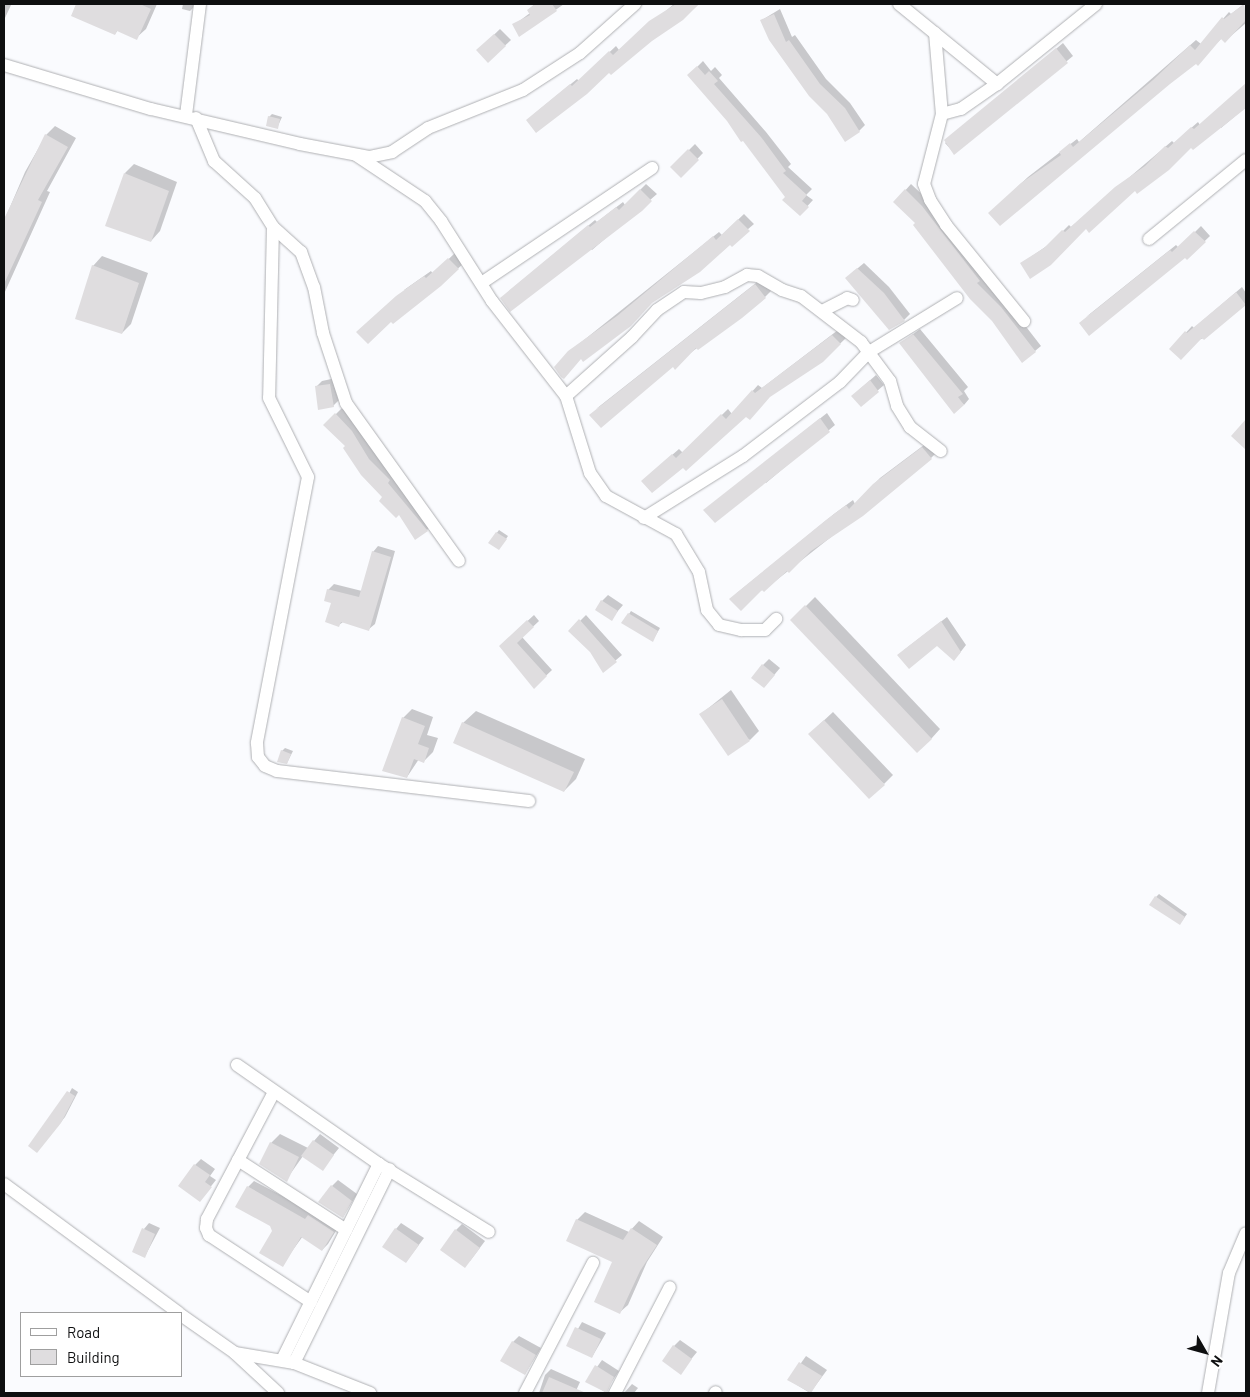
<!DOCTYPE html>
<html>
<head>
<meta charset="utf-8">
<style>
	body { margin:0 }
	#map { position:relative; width:1250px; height:1397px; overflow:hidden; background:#fafbfe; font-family:Barlow,sans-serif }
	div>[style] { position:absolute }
	.shadow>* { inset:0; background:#0003 }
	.building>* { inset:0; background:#dfdddf }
	.roads { filter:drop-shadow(0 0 1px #afb0b3) drop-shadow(0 0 1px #afb0b3) }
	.street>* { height:12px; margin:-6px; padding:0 6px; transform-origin:6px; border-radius:6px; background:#fff }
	span { translate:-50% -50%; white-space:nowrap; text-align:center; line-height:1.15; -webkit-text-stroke:4px #fff; paint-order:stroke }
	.frame { position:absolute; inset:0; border:5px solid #0e0f10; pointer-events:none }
	.legend { position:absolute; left:20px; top:1312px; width:162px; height:65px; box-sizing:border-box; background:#fff; border:1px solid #9f9f9f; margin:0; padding:6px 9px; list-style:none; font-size:15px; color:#0e0f10 }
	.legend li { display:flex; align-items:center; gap:10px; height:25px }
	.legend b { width:25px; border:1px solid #9f9f9f }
	.north { position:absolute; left:1180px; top:1327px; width:50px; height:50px; -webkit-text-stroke:4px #fff; paint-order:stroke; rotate:128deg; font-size:14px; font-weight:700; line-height:20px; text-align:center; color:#0e0f10 }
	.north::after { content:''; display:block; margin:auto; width:18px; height:22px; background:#0e0f10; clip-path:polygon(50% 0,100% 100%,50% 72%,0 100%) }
</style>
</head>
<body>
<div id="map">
	<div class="shadow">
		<div style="clip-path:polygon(4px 4px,11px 5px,5px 18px,4px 18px)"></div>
		<div style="clip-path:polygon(77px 4px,157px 4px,146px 29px,136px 38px,118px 30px,115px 34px,72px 15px)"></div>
		<div style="clip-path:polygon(183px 4px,197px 4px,190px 11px,182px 9px)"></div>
		<div style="clip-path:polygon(535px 4px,564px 4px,520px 35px,514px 25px,530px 13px,528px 10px)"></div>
		<div style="clip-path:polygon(674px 4px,699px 4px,682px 19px,534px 114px,577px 79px,579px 81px,616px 46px,619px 50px)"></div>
		<div style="clip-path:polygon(1244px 4px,1246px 23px,1225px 41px,1222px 38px,1196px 63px,990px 213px,1028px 177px,1077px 139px,1079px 142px,1196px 40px,1201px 44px,1229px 12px,1231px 14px)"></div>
		<div style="clip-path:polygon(780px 9px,792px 37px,795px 35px,826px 79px,850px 103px,865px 125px,859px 131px,828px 113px,762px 20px)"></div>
		<div style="clip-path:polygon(500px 29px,511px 40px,488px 61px,478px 50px)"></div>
		<div style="clip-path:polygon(1063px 43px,1073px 56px,954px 153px,945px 143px)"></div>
		<div style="clip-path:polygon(703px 61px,711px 71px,715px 67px,722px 75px,719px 78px,766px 132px,791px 164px,788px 167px,812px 189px,806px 195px,813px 200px,800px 214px,694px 70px)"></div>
		<div style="clip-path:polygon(1246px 84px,1246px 107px,1221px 128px,1219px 125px,1086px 228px,1022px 263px,1051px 243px,1069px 225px,1071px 227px,1172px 141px,1174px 143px,1198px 122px,1200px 125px)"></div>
		<div style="clip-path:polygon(272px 114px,282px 117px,277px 128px,269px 117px)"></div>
		<div style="clip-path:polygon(55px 126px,76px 138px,47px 191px,50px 192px,4px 294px,4px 221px,25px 172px,46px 135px)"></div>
		<div style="clip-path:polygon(695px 144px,703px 153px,681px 176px,672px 167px)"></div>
		<div style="clip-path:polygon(134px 164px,177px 182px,160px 231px,151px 241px,125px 173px)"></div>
		<div style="clip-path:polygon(646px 184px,657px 194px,592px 250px,589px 247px,508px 292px,595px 220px,597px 222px,623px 202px,625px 205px)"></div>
		<div style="clip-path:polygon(911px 184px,928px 200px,1041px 346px,1035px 351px,993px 320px,917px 223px,895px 202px)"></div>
		<div style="clip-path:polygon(744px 214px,754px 224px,699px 271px,569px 352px,719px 232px,722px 235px)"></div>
		<div style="clip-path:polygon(1201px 226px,1210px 236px,1187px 258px,1185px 256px,1086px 317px,1176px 245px,1179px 248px)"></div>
		<div style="clip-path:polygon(455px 253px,464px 263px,440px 285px,404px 290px,431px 271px,433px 274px)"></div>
		<div style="clip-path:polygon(102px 256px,148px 273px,131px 324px,122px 333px,93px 266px)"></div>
		<div style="clip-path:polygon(864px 263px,889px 287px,910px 314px,904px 320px,852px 273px)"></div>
		<div style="clip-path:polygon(761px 279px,771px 291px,765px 297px,673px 366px,596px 409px)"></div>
		<div style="clip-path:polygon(1242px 287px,1246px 293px,1246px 303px,1204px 338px,1171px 349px,1192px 326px,1194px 328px)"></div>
		<div style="clip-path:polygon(920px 329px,968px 387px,964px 391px,969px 399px,964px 405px,901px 343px)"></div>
		<div style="clip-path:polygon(838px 330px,846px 338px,822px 361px,771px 395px,683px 466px,649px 475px,679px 449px,683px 453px,728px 409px,732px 414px,758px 385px,762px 388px)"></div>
		<div style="clip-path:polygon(876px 375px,884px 385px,861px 405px,859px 390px)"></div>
		<div style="clip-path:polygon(336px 378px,339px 400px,333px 406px,316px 387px,322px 381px)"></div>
		<div style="clip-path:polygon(342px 408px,358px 425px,433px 524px,427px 530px,399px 514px,346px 446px,325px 425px)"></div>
		<div style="clip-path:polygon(827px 413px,835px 425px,766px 483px,763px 481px,711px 505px)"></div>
		<div style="clip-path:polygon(928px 442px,937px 452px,931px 458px,764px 590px,737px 593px,834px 514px,853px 500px,855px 504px,880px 478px)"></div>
		<div style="clip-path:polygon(499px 530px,508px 536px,501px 546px,490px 542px)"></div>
		<div style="clip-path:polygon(378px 546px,395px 551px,375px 624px,369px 629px,343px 622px,339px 625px,328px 590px,334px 584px,362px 591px,373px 552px)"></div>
		<div style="clip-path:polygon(608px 595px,623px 605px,611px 619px,602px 601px)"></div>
		<div style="clip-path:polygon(815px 597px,940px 729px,931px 739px,792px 620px)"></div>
		<div style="clip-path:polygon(631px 611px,660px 628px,653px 640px,629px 614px)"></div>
		<div style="clip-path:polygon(534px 615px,539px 621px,522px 637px,552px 670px,534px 687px,507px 640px)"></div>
		<div style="clip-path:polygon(586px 615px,622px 655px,603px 671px,591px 651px,570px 631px)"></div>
		<div style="clip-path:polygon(947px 617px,966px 645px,959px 654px,937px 644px,904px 650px)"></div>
		<div style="clip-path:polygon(769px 659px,780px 668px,764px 687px,763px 665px)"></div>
		<div style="clip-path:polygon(731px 690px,759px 731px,750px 740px,701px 714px)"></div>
		<div style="clip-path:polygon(412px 709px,433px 717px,427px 735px,438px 738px,433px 752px,424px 761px,419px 759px,407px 777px,403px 718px)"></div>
		<div style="clip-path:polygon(476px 711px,585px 759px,576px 779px,564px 791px,463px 723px)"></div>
		<div style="clip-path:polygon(833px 712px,893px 775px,884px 784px,819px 725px)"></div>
		<div style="clip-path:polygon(285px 748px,293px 751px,287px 763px,282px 751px)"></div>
		<div style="clip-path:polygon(1159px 894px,1187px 914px,1182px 921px,1156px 897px)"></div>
		<div style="clip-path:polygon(72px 1088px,78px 1092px,65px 1117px,41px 1147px)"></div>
		<div style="clip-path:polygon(280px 1134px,308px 1148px,320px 1134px,339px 1148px,322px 1169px,303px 1156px,286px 1180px,271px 1143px)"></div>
		<div style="clip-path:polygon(201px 1159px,215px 1169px,210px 1176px,216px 1180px,200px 1200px,195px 1165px)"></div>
		<div style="clip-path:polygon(338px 1180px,357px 1194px,343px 1217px,332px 1186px)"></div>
		<div style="clip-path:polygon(254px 1181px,339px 1226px,328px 1244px,322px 1250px,303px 1236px,282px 1265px,274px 1231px,248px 1187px)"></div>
		<div style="clip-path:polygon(585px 1212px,629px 1232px,639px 1221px,663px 1237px,647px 1262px,628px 1305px,620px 1312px,614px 1262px,568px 1241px,577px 1220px)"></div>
		<div style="clip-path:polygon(149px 1223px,160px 1228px,145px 1256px,144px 1229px)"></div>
		<div style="clip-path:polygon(401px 1223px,424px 1238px,406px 1262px,396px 1229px)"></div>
		<div style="clip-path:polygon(462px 1224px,485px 1241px,470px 1261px,456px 1230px)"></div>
		<div style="clip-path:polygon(582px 1322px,606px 1333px,592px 1357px,568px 1346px)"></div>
		<div style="clip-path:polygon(519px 1336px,541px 1348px,525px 1374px,513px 1342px)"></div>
		<div style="clip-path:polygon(680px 1340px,697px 1352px,680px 1373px,674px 1346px)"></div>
		<div style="clip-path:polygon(806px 1356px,827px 1370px,810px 1393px,789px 1380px)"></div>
		<div style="clip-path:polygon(602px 1360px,619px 1371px,605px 1392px,587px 1381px)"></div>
		<div style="clip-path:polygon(551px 1369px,580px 1382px,575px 1393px,539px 1393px,545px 1375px)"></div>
		<div style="clip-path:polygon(632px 1384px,638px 1388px,634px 1393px,624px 1393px)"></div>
	</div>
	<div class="building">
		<div style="clip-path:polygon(76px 4px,140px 4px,151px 9px,137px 40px,117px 31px,115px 35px,71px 16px)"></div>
		<div style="clip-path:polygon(535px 4px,552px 4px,557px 11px,519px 37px,512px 24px,530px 15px,527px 10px)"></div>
		<div style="clip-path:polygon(676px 4px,699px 4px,683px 20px,652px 41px,611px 75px,609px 73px,587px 94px,536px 133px,526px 120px,570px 84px,572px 86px,609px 51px,613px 55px,649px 21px)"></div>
		<div style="clip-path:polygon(1244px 4px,1246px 20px,1225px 43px,1221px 39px,1198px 66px,1196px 64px,1170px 84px,1000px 226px,988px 213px,1021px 183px,1061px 155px,1059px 152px,1070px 143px,1073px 147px,1153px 80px,1190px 45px,1195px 50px,1222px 17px,1224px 19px)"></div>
		<div style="clip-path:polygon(774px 14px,786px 42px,789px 40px,820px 84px,845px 108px,860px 132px,845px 142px,827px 114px,809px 96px,769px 40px,760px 20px)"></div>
		<div style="clip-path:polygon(494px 34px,506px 46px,488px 63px,476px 50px)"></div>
		<div style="clip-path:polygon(1056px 48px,1068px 63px,954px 155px,944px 140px)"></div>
		<div style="clip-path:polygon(697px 66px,705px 75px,709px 71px,718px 81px,714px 84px,761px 137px,786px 171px,783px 173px,807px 195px,802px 201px,809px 207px,800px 216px,782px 200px,785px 197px,743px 141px,741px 142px,727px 121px,687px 75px)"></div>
		<div style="clip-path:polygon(1246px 83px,1246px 108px,1193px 150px,1191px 148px,1169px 170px,1137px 194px,1135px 191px,1089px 233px,1086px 229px,1051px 265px,1030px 279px,1020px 263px,1044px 248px,1062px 230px,1065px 232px,1115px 187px,1145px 166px,1165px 146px,1168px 148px,1191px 127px,1194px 129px)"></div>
		<div style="clip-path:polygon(268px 116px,280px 119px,278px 129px,266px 126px)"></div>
		<div style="clip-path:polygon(45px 134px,68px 147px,38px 200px,42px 202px,4px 284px,4px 219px)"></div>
		<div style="clip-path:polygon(688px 149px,699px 160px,681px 178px,670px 167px)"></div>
		<div style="clip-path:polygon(124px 173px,169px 191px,151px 242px,105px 226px)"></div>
		<div style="clip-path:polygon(640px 189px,652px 201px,642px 211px,510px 312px,500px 298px,588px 225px,590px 227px,616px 207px,619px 210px)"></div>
		<div style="clip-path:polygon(905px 189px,922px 206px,980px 281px,977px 283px,1001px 307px,1036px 352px,1022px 363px,992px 321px,970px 299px,913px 225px,915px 223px,893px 202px)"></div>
		<div style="clip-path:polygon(738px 219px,750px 231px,732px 247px,730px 245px,700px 272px,652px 303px,631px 326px,583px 362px,581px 359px,564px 379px,561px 377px,554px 367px,568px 351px,617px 316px,713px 236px,716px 240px)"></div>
		<div style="clip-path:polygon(1194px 231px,1206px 242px,1187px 260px,1185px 258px,1089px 336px,1079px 323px,1170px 250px,1172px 252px)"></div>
		<div style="clip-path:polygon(448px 258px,459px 269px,441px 286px,393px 324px,391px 322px,368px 344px,356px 332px,396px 296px,424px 276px,426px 278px)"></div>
		<div style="clip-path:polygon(92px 265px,139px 283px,122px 334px,75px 319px)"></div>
		<div style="clip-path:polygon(857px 268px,884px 293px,905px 321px,889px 330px,845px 278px)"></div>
		<div style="clip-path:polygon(755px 284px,766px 298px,742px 318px,698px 350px,696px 348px,675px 370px,673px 367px,601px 428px,589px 415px)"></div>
		<div style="clip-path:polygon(1236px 292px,1246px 305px,1204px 340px,1202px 338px,1181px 360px,1169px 349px,1185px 331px,1187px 333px)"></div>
		<div style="clip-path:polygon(913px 334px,963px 394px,958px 397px,964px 405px,954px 414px,899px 343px)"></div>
		<div style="clip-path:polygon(832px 335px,841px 344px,823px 362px,770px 397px,750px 420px,746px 417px,686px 471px,683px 468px,652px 493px,641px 481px,672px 454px,676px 458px,721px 414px,726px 419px,752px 390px,755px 393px)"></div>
		<div style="clip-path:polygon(870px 380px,879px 392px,861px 407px,851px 396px)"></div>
		<div style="clip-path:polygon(330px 384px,334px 407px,318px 410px,315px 386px)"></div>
		<div style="clip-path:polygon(335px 413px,352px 431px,369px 459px,390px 480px,388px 483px,428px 531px,415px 540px,399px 515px,396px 518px,379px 501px,382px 497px,361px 475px,343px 448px,345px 446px,323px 425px)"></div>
		<div style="clip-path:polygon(820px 418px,830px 432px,715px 523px,703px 510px)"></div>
		<div style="clip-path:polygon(1246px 419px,1246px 450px,1231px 436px)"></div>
		<div style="clip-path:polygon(922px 447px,932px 459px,863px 516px,811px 551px,789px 573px,787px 571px,764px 592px,762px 590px,741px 611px,729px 599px,826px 520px,846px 505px,849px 509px,873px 484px)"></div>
		<div style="clip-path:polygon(496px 532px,507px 539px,499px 550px,488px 543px)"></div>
		<div style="clip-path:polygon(372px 551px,391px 557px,369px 631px,341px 622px,339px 627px,325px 622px,331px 603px,324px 601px,327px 589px,359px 597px)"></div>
		<div style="clip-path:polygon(601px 600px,618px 611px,612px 621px,595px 610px)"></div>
		<div style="clip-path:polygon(805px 605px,932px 739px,917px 753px,790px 620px)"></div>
		<div style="clip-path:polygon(628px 613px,658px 631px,653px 642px,621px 623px)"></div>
		<div style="clip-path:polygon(579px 619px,617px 662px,603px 673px,590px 652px,568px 631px)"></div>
		<div style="clip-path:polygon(527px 620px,534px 627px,517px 643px,547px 676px,534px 689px,499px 646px)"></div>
		<div style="clip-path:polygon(941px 621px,961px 652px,954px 661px,937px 646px,909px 669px,897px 655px)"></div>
		<div style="clip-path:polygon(762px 664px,775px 675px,764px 688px,751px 678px)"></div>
		<div style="clip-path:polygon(722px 699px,750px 741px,728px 756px,699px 714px)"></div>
		<div style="clip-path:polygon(402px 717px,425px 726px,418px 744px,429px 748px,424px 763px,414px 759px,407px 778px,382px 771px)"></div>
		<div style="clip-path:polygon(824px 720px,885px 785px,869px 799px,808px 734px)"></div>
		<div style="clip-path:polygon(462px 722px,574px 772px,564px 792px,453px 743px)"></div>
		<div style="clip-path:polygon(281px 750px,291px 754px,287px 764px,277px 762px)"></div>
		<div style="clip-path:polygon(1155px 896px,1185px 917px,1180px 925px,1149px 905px)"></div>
		<div style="clip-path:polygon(67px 1091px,75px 1096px,61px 1123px,37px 1153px,28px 1146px)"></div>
		<div style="clip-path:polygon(313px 1140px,334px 1155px,323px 1171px,301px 1156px)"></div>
		<div style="clip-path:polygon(270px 1142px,299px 1157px,287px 1182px,259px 1164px)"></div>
		<div style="clip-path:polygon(194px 1164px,210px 1175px,205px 1182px,212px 1187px,200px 1202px,178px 1186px)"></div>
		<div style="clip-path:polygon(331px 1185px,352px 1201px,343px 1218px,318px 1202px)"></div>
		<div style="clip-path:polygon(247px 1186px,305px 1219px,308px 1215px,334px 1232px,322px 1251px,301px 1237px,283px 1267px,259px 1253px,272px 1231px,270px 1226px,235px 1207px)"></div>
		<div style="clip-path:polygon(576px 1219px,623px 1240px,631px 1228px,657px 1245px,640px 1271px,620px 1314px,594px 1302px,612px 1262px,566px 1241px)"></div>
		<div style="clip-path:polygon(142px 1228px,155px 1234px,145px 1258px,132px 1252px)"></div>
		<div style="clip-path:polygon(395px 1228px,419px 1245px,406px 1263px,382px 1247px)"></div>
		<div style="clip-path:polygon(455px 1229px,480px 1248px,465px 1268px,440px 1250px)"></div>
		<div style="clip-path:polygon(575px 1327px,601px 1339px,592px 1358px,566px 1346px)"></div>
		<div style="clip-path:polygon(512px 1341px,536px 1355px,525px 1375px,500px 1361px)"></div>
		<div style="clip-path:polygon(673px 1345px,692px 1359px,681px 1375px,662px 1361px)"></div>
		<div style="clip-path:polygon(799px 1362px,822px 1376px,811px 1393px,787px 1380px)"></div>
		<div style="clip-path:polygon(595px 1365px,614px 1377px,607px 1393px,585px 1382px)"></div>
		<div style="clip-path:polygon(549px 1377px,586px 1393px,542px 1393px)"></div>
	</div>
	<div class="roads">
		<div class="street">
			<div style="left:899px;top:4px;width:127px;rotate:39.2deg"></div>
			<div style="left:935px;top:33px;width:81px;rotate:85.1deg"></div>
			<div style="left:942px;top:114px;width:72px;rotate:104.4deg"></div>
			<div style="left:924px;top:184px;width:17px;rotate:69deg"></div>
			<div style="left:930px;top:200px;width:30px;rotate:57deg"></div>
			<div style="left:946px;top:225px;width:124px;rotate:50.9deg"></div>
			<div style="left:4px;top:65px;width:153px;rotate:16.7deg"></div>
			<div style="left:151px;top:109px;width:153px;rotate:13.2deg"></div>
			<div style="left:300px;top:144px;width:70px;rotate:10.7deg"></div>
			<div style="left:369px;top:157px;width:24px;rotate:-12deg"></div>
			<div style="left:392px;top:152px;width:43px;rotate:-33.7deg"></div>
			<div style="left:428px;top:128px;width:102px;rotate:-21.8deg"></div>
			<div style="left:523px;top:90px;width:68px;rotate:-33deg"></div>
			<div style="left:580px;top:53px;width:74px;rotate:-41.7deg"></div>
			<div style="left:942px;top:114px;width:20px;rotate:-15deg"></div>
			<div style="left:961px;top:109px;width:44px;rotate:-34.8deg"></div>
			<div style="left:997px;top:84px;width:127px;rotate:-38.9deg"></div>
			<div style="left:186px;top:115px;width:112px;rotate:-82.8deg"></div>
			<div style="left:196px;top:118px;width:47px;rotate:67.3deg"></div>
			<div style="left:214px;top:161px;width:55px;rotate:42.1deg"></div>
			<div style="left:255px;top:198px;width:34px;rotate:58deg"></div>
			<div style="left:273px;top:227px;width:38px;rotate:42deg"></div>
			<div style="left:301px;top:252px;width:37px;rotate:70deg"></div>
			<div style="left:314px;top:287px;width:47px;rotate:78.9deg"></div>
			<div style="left:323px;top:333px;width:74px;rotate:71.8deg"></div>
			<div style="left:346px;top:403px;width:194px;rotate:54.4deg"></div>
			<div style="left:356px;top:155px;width:83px;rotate:33.7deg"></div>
			<div style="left:425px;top:201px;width:26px;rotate:51deg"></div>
			<div style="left:441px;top:221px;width:95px;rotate:57.5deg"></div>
			<div style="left:492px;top:301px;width:120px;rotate:52.1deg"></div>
			<div style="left:566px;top:396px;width:81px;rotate:72.7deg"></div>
			<div style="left:590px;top:473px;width:28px;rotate:55deg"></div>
			<div style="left:606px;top:496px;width:80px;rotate:28.5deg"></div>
			<div style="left:676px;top:534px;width:44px;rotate:58.8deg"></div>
			<div style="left:699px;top:572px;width:39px;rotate:78deg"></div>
			<div style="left:707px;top:610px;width:19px;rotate:51deg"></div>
			<div style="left:719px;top:625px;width:23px;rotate:13deg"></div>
			<div style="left:741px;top:630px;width:24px"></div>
			<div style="left:765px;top:630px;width:16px;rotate:-45deg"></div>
			<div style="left:273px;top:227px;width:171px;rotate:91.3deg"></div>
			<div style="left:269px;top:398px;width:88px;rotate:63.7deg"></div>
			<div style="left:308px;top:477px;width:271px;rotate:100.9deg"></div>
			<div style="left:257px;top:743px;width:14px;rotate:86deg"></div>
			<div style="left:258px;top:757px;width:11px;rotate:52deg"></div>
			<div style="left:265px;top:766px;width:13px;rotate:23deg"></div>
			<div style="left:277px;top:771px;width:254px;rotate:6.8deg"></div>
			<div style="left:1149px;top:239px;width:125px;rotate:-39.2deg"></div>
			<div style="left:483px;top:282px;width:204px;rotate:-34deg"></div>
			<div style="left:822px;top:311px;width:28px;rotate:-27deg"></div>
			<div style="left:847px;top:298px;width:6px;rotate:18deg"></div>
			<div style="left:566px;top:396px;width:89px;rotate:-41.8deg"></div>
			<div style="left:632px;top:337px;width:37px;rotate:-47deg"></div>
			<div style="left:657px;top:310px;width:32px;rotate:-34deg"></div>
			<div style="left:684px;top:292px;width:17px;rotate:3deg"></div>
			<div style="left:701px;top:293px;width:25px;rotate:-14deg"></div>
			<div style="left:725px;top:287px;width:25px;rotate:-29deg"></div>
			<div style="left:747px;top:275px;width:11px;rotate:5deg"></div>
			<div style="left:758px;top:276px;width:28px;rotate:30deg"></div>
			<div style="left:782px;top:290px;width:20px;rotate:18deg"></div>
			<div style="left:801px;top:296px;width:76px;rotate:37.5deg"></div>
			<div style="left:861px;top:342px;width:49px;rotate:53.4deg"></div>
			<div style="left:890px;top:381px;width:26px;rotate:74deg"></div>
			<div style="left:897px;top:406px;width:25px;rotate:58deg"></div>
			<div style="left:910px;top:427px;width:39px;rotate:38deg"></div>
			<div style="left:644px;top:518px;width:117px;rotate:-32.1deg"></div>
			<div style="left:743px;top:456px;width:122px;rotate:-37.3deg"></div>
			<div style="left:840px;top:382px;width:42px;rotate:-46deg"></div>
			<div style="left:869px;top:352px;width:103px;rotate:-31.5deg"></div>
			<div style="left:237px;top:1065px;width:173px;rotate:34.9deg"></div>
			<div style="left:379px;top:1164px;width:129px;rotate:31.7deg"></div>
			<div style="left:274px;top:1092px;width:144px;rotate:117.8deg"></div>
			<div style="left:207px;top:1219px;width:9px;rotate:96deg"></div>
			<div style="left:206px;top:1228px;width:8px;rotate:67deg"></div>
			<div style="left:209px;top:1235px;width:122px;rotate:33.3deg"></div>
			<div style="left:238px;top:1160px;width:129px;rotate:32.9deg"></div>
			<div style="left:4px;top:1184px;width:217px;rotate:36.4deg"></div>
			<div style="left:181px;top:1315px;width:66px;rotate:35.1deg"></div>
			<div style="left:235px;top:1353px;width:59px;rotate:42.9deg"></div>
			<div style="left:235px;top:1353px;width:60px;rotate:9.6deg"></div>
			<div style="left:294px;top:1363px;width:82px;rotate:21.5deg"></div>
			<div style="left:282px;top:1360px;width:219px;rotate:-63.7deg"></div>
			<div style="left:294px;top:1363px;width:216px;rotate:-63.7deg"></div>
			<div style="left:525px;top:1393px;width:147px;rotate:-62.4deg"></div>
			<div style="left:615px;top:1393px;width:119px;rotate:-62.6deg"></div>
			<div style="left:715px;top:1393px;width:1px;rotate:-45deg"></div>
			<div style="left:1208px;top:1393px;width:122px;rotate:-80.1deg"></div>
			<div style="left:1229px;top:1273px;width:43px;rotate:-67deg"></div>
		</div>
	</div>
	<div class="frame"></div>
	<ul class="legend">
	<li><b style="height:6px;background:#fff"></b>Road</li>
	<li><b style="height:14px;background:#dfdddf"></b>Building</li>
	</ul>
	<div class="north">N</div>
</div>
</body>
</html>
